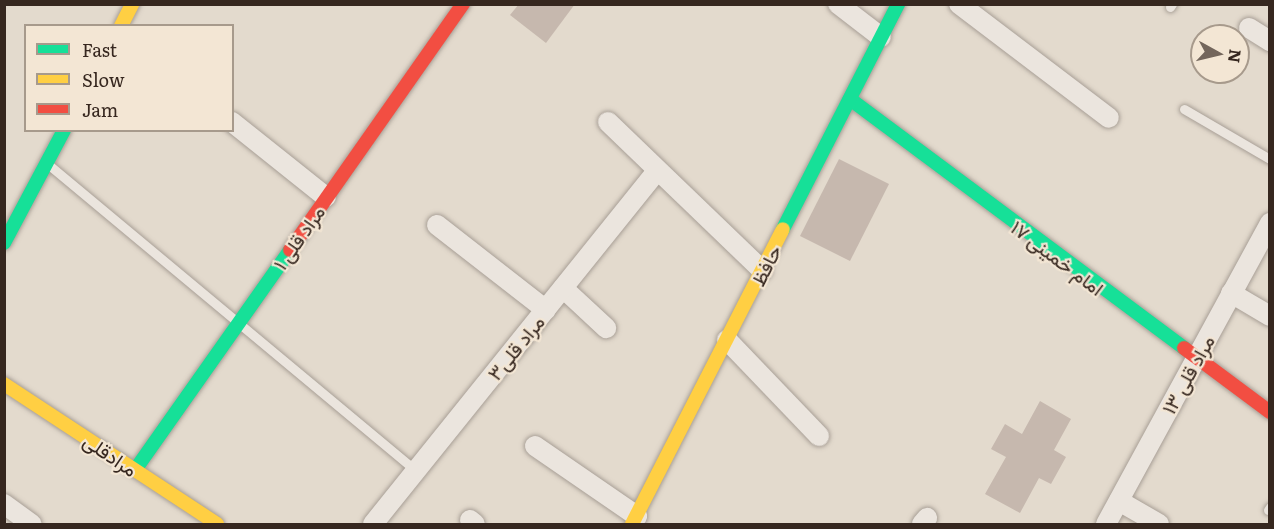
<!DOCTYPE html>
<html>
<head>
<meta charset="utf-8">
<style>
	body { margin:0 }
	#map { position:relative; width:1274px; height:529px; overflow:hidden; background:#e3dacd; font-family:Literata,Vazirmatn,serif }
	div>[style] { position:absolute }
	.building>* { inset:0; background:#c6b8ae }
	.roads { filter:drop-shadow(0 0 2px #a89f96) drop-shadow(0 0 2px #a89f96) }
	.lane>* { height:9px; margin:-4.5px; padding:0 4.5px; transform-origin:4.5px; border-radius:4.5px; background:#ebe5de }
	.street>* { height:20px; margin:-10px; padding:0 10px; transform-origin:10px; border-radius:10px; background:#ebe5de }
	.fast>* { height:14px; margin:-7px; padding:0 7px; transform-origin:7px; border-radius:7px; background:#16e098 }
	.slow>* { height:14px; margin:-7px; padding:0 7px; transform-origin:7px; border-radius:7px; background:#ffcf43 }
	.jam>* { height:14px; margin:-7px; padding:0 7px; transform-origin:7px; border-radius:7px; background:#f24e42 }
	span { translate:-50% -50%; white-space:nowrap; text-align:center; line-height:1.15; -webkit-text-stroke:4.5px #f3e6d4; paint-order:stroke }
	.street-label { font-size:20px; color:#36271f }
	.frame { position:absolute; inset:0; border:6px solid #36271f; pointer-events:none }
	.legend { position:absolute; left:24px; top:24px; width:210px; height:108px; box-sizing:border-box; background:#f3e6d4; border:2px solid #a79a8c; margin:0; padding:8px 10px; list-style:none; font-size:18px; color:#36271f }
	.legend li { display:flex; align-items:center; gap:12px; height:30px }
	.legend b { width:30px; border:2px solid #a79a8c }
	.north { position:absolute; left:1190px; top:24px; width:60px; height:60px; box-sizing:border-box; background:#f3e6d4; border:2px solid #a79a8c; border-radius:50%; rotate:98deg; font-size:16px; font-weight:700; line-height:24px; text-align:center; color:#36271f }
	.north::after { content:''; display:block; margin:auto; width:21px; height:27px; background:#73665c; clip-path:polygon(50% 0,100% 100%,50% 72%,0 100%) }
</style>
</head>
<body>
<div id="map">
	<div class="building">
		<div style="clip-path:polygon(519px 4px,575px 4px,546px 43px,510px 15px)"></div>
		<div style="clip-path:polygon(839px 159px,889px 184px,850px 261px,800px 236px)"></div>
		<div style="clip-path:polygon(1040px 401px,1071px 419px,1054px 450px,1066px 457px,1051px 484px,1039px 478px,1020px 513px,985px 494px,1006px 457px,991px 449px,1005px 424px,1022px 434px)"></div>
	</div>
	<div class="roads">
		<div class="lane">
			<div style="left:1170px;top:7px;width:4px;rotate:-56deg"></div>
			<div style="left:1184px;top:109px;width:99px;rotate:30.2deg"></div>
			<div style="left:49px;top:165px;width:478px;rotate:39.8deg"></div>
			<div style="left:1268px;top:510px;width:4px;rotate:-56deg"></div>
		</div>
		<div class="street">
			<div style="left:838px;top:4px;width:54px;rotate:37.5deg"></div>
			<div style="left:959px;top:4px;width:188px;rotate:37.2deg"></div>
			<div style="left:1249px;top:28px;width:25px;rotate:32deg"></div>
			<div style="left:232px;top:122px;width:120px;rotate:38.6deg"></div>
			<div style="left:608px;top:122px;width:214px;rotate:43.9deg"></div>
			<div style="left:437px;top:225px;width:138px;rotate:37.9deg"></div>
			<div style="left:563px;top:288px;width:59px;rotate:42.9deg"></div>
			<div style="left:1231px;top:293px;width:45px;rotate:30.5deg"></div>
			<div style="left:727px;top:340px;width:133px;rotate:46.2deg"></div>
			<div style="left:535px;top:446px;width:124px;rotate:34.5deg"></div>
			<div style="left:1119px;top:501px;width:46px;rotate:29.9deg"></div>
			<div style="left:4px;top:504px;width:34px;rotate:36deg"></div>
			<div style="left:470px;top:520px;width:6px;rotate:39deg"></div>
			<div style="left:373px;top:524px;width:454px;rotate:-51.2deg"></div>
			<div style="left:922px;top:524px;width:8px;rotate:-50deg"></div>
			<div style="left:1106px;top:524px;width:343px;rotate:-61.4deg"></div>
		</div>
		<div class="fast">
			<div style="left:850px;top:99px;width:417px;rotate:36.7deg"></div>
			<div style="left:783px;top:229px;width:253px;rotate:-62.9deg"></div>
			<div style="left:4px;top:243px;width:128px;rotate:-62deg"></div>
			<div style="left:135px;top:470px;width:269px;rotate:-54.8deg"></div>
		</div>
		<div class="slow">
			<div style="left:121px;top:26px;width:25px;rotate:-63deg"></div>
			<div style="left:4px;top:384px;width:255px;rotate:33.3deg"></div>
			<div style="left:632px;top:524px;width:331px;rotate:-62.9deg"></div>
		</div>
		<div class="jam">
			<div style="left:290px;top:250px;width:301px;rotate:-54.9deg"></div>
			<div style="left:1184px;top:348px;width:107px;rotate:36.7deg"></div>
		</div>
	</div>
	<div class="street-label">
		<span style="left:298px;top:237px;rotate:-55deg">مراد قلی ۱</span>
		<span style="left:1058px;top:257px;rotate:37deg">امام خمینی ۱۷</span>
		<span style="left:765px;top:265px;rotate:-63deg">حافظ</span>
		<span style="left:515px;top:347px;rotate:-51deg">مراد قلی۳</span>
		<span style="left:1187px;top:374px;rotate:-61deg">مراد قلی ۱۳</span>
		<span style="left:111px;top:454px;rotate:34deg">مرادقلی</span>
	</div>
	<div class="frame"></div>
	<ul class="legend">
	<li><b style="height:8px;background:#16e098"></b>Fast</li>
	<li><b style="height:8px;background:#ffcf43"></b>Slow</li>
	<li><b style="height:8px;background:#f24e42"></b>Jam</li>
	</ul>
	<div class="north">N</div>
</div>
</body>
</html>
